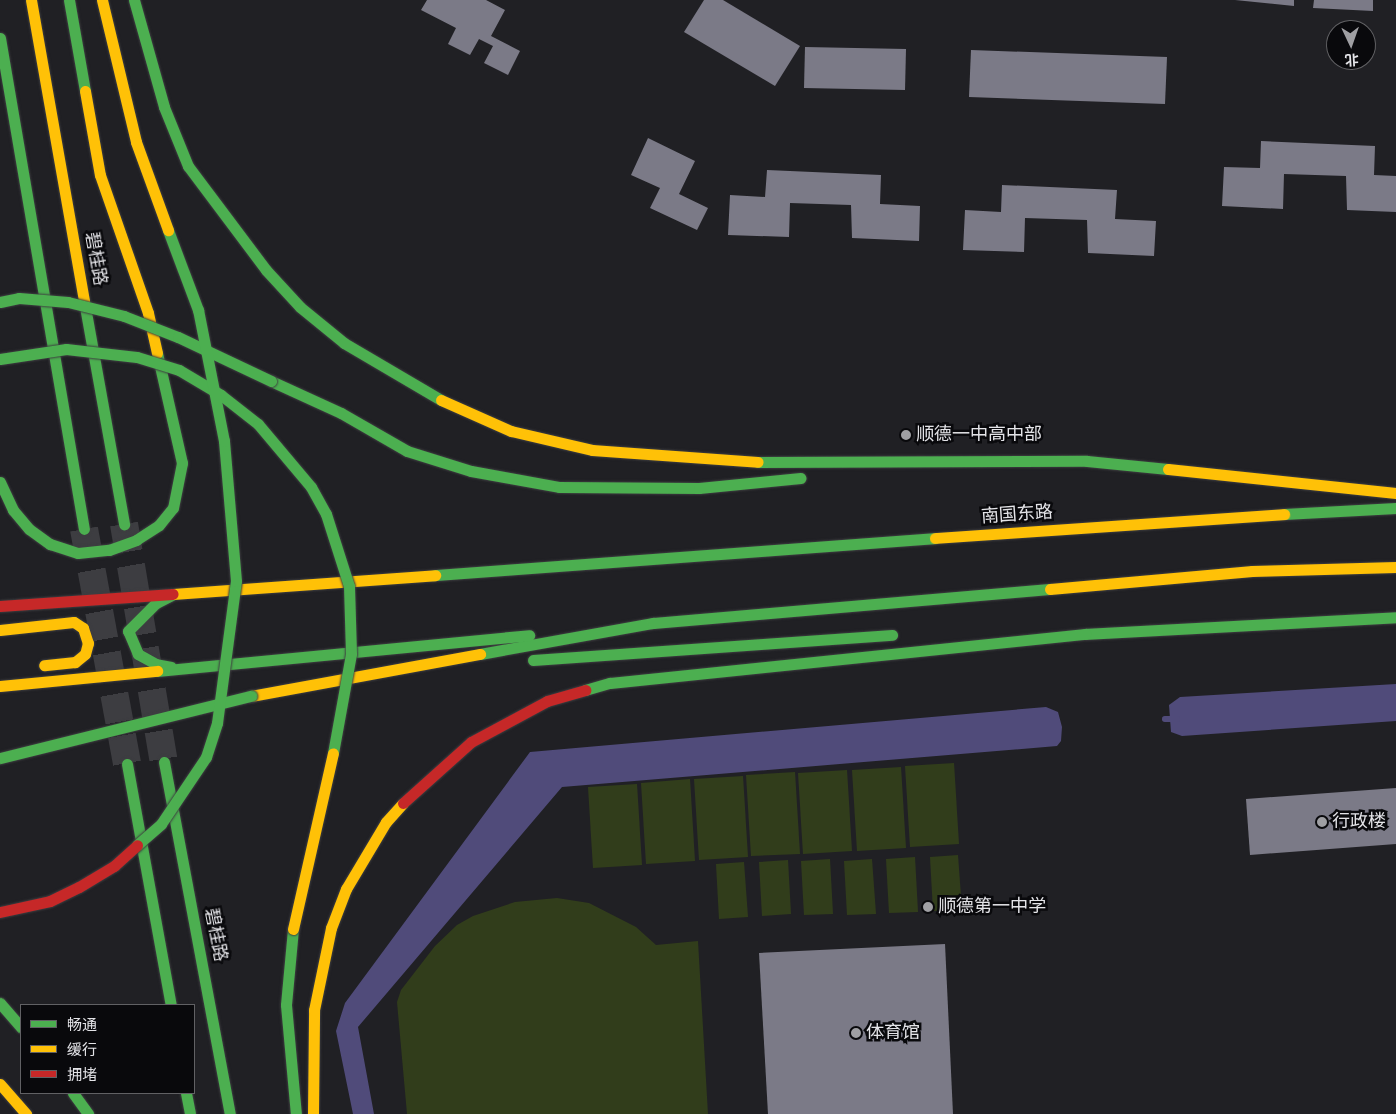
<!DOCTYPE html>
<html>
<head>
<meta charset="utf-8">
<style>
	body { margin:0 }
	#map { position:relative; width:1396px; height:1114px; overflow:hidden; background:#202024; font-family:"Alegreya Sans","Noto Sans SC",sans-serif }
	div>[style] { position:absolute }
	.green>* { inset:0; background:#313d1b }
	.water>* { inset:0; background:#504b7a }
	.stream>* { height:5.5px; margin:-2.75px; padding:0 2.75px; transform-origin:2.75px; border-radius:2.75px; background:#504b7a }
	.building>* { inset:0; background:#7b7a87 }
	.highway-tunnel>* { height:28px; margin-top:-14px; transform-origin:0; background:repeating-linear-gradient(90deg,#3d3d41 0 28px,transparent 0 42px) }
	.roads { filter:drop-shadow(0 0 1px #3e3e41) drop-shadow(0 0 1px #3e3e41) }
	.fast>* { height:11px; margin:-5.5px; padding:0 5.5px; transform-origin:5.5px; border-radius:5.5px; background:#4caf50 }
	.slow>* { height:11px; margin:-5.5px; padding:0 5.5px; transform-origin:5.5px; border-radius:5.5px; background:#ffc107 }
	.jam>* { height:11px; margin:-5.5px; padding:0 5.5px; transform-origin:5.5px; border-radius:5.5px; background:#c62828 }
	.bridges { filter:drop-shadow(0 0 1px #3e3e41) drop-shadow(0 0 1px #3e3e41) }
	.fast-bridge>* { height:11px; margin:-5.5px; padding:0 5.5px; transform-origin:5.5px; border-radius:5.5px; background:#4caf50 }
	.slow-bridge>* { height:11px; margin:-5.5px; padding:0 5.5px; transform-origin:5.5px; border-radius:5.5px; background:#ffc107 }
	.jam-bridge>* { height:11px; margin:-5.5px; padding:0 5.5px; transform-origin:5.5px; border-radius:5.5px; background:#c62828 }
	.dots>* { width:14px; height:14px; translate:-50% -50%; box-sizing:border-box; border:2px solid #09090c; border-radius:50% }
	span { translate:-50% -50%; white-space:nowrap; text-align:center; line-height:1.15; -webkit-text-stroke:5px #09090c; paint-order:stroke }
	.street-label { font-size:18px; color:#e4e4e8 }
	.poi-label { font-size:18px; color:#e4e4e8 }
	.left { translate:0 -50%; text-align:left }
	.legend { position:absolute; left:20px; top:1004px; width:175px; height:90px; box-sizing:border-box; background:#09090c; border:1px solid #616164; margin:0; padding:6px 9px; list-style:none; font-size:15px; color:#e4e4e8 }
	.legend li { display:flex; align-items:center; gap:10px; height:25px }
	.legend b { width:25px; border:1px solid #616164 }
	.north { position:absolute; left:1326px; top:20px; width:50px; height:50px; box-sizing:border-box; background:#09090c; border:1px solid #616164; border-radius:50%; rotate:177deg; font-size:14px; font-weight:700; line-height:20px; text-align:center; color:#e4e4e8 }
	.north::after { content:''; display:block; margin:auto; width:18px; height:22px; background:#9f9fa3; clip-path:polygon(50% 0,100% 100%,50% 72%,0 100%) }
</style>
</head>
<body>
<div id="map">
	<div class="green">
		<div style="clip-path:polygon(954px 763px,959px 844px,910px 847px,905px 766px)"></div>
		<div style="clip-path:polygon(901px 767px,906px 848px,857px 851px,852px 770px)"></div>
		<div style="clip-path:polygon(847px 770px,852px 851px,803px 854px,798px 773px)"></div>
		<div style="clip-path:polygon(795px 772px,800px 854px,751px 856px,746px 775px)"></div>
		<div style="clip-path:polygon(743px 776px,748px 857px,699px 860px,694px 779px)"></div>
		<div style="clip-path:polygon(690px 779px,695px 861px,646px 864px,641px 783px)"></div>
		<div style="clip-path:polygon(637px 784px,642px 865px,593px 868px,588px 787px)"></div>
		<div style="clip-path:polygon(958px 855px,962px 910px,933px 911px,930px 857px)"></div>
		<div style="clip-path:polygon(915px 857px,918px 912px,889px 913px,886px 859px)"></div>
		<div style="clip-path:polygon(830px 859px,833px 914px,804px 915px,801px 861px)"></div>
		<div style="clip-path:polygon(872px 859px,876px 914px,847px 915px,844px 861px)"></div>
		<div style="clip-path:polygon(788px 860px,791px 914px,762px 916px,759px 862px)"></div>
		<div style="clip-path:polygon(744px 862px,748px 917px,719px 919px,716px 864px)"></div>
		<div style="clip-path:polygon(557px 898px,589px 903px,636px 927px,656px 945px,698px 941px,708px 1114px,407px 1114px,397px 1002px,401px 990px,435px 946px,457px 925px,473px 916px,515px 902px)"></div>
	</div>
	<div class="water">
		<div style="clip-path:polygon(1396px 684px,1396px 721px,1182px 736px,1171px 732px,1169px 705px,1180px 697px)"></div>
		<div style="clip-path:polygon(1046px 707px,1058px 712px,1062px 727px,1061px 741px,1057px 746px,562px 787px,358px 1027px,374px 1114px,353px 1114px,336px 1031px,345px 1003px,530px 752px)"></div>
	</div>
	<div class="stream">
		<div style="left:1165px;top:719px;width:12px"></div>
	</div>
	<div class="building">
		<div style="clip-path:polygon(427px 0,486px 0,505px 10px,491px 36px,520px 51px,508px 75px,484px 63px,493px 46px,479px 39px,470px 55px,448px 44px,456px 28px,421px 10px)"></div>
		<div style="clip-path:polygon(704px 0,723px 0,800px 46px,775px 86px,684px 32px)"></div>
		<div style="clip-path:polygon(1235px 0,1294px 0,1294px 6px)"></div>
		<div style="clip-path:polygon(1314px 0,1373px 0,1373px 11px,1313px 8px)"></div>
		<div style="clip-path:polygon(805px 47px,906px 49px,905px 90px,804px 88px)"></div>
		<div style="clip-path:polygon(971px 50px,1167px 57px,1165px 104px,969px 97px)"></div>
		<div style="clip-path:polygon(648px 138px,695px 161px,679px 194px,708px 208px,697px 230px,650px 208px,660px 188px,631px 175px)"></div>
		<div style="clip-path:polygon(1261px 141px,1375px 146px,1374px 175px,1396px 176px,1396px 212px,1347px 210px,1346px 176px,1284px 174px,1283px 209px,1222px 206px,1224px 167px,1260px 168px)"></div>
		<div style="clip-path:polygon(767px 170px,881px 175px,880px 204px,920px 206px,919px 241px,852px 238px,851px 205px,790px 203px,789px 237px,728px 235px,730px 195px,765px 197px)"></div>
		<div style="clip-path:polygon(1002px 185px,1117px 190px,1115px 219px,1156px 221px,1154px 256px,1088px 253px,1087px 220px,1025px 218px,1024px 252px,963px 250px,965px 210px,1001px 212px)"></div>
		<div style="clip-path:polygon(1396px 788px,1396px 844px,1250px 855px,1246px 799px)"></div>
		<div style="clip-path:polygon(945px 944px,953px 1114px,768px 1114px,759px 953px)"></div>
	</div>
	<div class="highway-tunnel">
		<div style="left:124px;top:524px;width:241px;rotate:80.5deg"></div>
		<div style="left:84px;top:529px;width:239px;rotate:79.6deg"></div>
	</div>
	<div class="roads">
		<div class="fast">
			<div style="left:69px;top:0;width:92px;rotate:80deg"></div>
			<div style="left:134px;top:0;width:111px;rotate:74.3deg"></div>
			<div style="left:164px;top:107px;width:64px;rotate:67.9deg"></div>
			<div style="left:188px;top:166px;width:130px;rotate:53.1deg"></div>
			<div style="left:266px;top:270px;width:50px;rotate:47.4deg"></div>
			<div style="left:300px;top:307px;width:57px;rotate:39.3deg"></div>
			<div style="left:344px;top:343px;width:113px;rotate:30.4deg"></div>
			<div style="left:0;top:38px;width:498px;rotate:80.3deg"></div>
			<div style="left:84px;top:301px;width:227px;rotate:79.8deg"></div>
			<div style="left:271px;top:381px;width:77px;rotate:24.6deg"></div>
			<div style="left:341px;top:413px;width:76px;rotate:29.9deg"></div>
			<div style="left:407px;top:451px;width:67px;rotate:17.4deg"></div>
			<div style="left:471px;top:471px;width:89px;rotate:10.3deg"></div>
			<div style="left:559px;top:487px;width:140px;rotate:0.4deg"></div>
			<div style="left:699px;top:488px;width:102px;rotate:-5.6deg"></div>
			<div style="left:758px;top:462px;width:329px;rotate:-0.2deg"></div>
			<div style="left:1087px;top:461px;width:81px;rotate:5.6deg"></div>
			<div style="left:0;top:482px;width:31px;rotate:65deg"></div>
			<div style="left:13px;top:510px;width:25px;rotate:50deg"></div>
			<div style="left:29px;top:529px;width:26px;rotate:36deg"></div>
			<div style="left:50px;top:544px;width:29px;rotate:18deg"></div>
			<div style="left:78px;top:553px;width:31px;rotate:-6deg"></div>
			<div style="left:109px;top:550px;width:29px;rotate:-20deg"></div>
			<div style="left:136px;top:540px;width:27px;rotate:-33deg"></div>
			<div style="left:159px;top:525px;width:22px;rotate:-51deg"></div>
			<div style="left:173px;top:508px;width:46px;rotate:-78.7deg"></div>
			<div style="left:182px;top:463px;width:113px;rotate:-102.8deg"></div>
			<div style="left:1284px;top:514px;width:112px;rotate:-3.1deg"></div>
			<div style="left:435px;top:575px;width:501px;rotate:-4.23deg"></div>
			<div style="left:1085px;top:634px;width:311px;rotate:-3.1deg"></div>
			<div style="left:480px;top:654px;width:176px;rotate:-10.2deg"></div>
			<div style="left:653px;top:623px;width:398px;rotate:-4.9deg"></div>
			<div style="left:533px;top:660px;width:360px;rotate:-4deg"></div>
			<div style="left:171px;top:667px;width:15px;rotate:-169deg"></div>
			<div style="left:156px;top:664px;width:21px;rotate:-151deg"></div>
			<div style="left:138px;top:654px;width:25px;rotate:-113deg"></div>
			<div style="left:128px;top:631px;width:40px;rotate:-45deg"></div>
			<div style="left:156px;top:603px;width:18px;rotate:-27deg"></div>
			<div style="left:157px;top:671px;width:374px;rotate:-5.5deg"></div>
			<div style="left:585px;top:690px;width:26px;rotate:-16deg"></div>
			<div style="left:610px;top:683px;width:478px;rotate:-5.9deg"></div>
			<div style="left:164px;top:762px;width:358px;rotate:79.4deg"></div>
			<div style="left:127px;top:764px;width:245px;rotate:79.7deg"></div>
			<div style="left:293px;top:929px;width:76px;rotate:95.3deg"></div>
			<div style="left:286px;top:1005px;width:109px;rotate:84.8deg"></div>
			<div style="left:0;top:1003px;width:32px;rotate:49deg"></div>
			<div style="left:73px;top:1093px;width:26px;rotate:54deg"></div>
			<div style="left:186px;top:1093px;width:21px;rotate:79deg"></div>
		</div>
		<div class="slow">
			<div style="left:31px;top:0;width:306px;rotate:80deg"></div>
			<div style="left:85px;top:91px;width:85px;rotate:79.9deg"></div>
			<div style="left:100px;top:175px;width:146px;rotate:70.8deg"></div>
			<div style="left:148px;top:313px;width:41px;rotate:77.3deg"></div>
			<div style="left:441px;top:400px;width:77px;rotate:23.9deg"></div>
			<div style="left:511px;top:431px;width:83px;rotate:13.2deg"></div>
			<div style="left:592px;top:450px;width:166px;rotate:4.1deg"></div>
			<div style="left:1168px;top:469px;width:229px;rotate:6deg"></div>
			<div style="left:935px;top:538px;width:350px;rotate:-3.9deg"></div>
			<div style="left:1050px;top:589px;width:203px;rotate:-5.1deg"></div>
			<div style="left:1252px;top:571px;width:144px;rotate:-1.6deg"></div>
			<div style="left:173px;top:594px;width:263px;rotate:-4.1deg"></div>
			<div style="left:0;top:630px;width:74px;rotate:-6.2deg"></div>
			<div style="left:74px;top:622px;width:11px;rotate:34deg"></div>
			<div style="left:83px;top:628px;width:16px;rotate:72deg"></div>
			<div style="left:88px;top:643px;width:11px;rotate:105deg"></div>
			<div style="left:85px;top:654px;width:13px;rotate:141deg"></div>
			<div style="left:75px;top:662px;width:31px;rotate:174deg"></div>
			<div style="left:0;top:686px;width:158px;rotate:-5.5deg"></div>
			<div style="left:251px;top:696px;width:233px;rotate:-10.4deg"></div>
			<div style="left:0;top:1084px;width:40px;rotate:49deg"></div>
			<div style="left:313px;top:1114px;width:104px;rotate:-89.4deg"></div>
			<div style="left:314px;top:1010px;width:84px;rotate:-78.3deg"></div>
			<div style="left:331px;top:928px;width:42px;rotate:-69deg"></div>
			<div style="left:346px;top:889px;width:78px;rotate:-59.2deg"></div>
			<div style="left:386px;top:822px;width:25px;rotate:-48deg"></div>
		</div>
		<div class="jam">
			<div style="left:0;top:606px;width:173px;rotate:-4deg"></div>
			<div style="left:403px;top:803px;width:91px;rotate:-41.9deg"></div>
			<div style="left:471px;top:742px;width:86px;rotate:-28.3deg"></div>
			<div style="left:547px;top:701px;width:40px;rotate:-16deg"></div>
		</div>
	</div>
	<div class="bridges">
		<div class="fast-bridge">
			<div style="left:0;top:302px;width:19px;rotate:-12deg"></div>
			<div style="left:19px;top:298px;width:49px;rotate:4.7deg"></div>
			<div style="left:68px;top:302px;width:58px;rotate:14deg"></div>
			<div style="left:124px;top:316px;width:58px;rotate:21.3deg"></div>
			<div style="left:178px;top:337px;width:103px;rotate:25.3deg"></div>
			<div style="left:0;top:359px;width:67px;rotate:-8.6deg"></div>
			<div style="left:66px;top:349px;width:71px;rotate:6.4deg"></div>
			<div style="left:137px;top:357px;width:44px;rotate:17.2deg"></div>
			<div style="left:179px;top:370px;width:49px;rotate:30.8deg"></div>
			<div style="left:221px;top:395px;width:47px;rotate:38.1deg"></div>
			<div style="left:258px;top:424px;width:82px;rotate:49.9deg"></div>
			<div style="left:311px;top:487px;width:31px;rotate:61deg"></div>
			<div style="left:326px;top:514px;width:76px;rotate:72.3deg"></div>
			<div style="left:349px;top:586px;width:68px;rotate:88.3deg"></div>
			<div style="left:351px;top:654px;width:101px;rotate:100.3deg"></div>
			<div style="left:0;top:758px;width:259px;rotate:-13.9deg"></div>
			<div style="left:137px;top:845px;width:32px;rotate:-41deg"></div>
			<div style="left:161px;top:824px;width:81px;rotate:-56.1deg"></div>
			<div style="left:206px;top:757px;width:36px;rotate:-72deg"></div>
			<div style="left:217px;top:723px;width:143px;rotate:-82.4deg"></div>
			<div style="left:236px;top:581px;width:141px;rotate:-94.9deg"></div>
			<div style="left:224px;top:441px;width:134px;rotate:-101.2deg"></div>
			<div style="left:198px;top:310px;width:85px;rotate:-110.6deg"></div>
		</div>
		<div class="slow-bridge">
			<div style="left:102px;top:0;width:146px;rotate:76.5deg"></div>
			<div style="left:136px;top:142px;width:94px;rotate:70deg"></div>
			<div style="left:293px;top:929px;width:180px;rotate:-77.2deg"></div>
		</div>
		<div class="jam-bridge">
			<div style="left:0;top:912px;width:51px;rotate:-12.4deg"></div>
			<div style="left:50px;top:901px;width:32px;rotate:-26deg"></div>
			<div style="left:79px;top:887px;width:41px;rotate:-31deg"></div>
			<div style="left:114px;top:866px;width:31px;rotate:-42deg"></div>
		</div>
	</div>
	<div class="dots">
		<div style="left:906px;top:435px;background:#9f9fa3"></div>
		<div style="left:1322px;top:822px;background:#9f9fa3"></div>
		<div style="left:928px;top:907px;background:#9f9fa3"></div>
		<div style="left:856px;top:1033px;background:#9f9fa3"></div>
	</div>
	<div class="street-label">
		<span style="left:95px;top:259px;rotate:80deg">碧桂路</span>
		<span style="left:1017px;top:515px;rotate:-4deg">南国东路</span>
		<span style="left:215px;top:935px;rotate:79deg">碧桂路</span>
	</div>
	<div class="poi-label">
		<span class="left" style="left:916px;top:435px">顺德一中高中部</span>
		<span class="left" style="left:1332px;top:822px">行政楼</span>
		<span class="left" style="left:938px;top:907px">顺德第一中学</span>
		<span class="left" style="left:866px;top:1033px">体育馆</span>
	</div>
	<ul class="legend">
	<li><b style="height:6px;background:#4caf50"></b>畅通</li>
	<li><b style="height:6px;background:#ffc107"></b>缓行</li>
	<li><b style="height:6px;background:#c62828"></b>拥堵</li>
	</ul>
	<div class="north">北</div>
</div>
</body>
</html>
